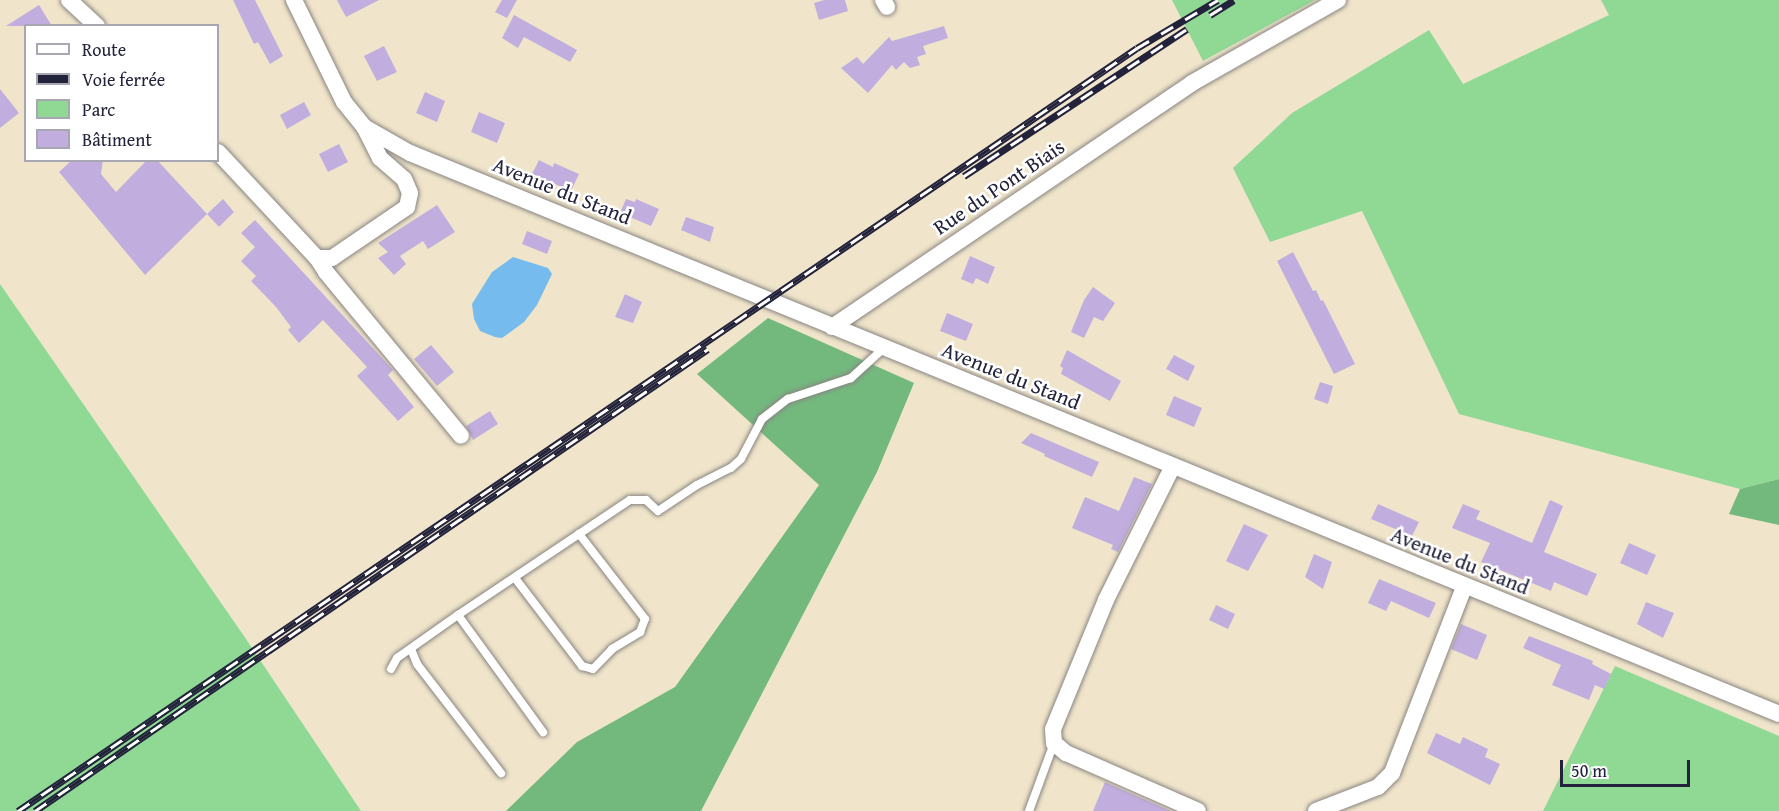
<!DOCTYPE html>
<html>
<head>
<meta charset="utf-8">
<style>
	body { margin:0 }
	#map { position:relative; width:1779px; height:811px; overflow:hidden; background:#f0e5ca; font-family:"Gentium Book Plus",serif }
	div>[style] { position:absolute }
	.green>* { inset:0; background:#8fd995 }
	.forest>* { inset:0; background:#73b97e }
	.water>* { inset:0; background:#76bbed }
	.building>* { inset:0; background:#c1aede }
	.roads { filter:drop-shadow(0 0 2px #898482) drop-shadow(0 0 2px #898482) }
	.lane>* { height:8px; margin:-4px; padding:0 4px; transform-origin:4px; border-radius:4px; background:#fff }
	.street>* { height:16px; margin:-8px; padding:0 8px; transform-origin:8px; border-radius:8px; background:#fff }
	.rail>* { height:7px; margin-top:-3.5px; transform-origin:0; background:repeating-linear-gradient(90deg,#fff 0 14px,#22223b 0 28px); box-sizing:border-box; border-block:2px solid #22223b }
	span { translate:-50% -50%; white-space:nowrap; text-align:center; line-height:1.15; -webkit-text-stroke:5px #fff; paint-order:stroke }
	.street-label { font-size:21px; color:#22223b }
	.legend { position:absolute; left:24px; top:24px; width:195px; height:138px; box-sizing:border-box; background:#fff; border:2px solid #a7a7b1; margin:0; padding:8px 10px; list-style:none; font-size:18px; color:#22223b }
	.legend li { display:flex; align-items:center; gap:12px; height:30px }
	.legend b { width:30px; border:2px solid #a7a7b1 }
	.scale { position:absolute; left:1560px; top:760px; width:130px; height:27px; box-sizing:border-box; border:3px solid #22223b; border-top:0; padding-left:8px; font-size:18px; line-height:21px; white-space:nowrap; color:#22223b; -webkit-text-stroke:4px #fff; paint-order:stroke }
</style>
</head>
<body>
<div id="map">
	<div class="green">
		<div style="clip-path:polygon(1172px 0,1315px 0,1203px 61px)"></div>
		<div style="clip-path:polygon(1601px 0,1779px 0,1779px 479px,1740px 489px,1459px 414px,1362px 211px,1270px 242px,1233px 168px,1292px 113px,1429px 30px,1463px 84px,1609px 15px)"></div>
		<div style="clip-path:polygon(0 284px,244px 636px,361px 811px,0 811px)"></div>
		<div style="clip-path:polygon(1615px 666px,1779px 736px,1779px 811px,1543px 811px)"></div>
	</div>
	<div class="forest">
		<div style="clip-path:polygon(768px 318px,914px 383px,877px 472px,701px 811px,506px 811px,577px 742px,675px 687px,819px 485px,697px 374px)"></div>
		<div style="clip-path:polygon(1779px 479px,1779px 525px,1729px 514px,1740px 489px)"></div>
	</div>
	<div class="water">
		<div style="clip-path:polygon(513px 257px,548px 268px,552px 274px,537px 305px,524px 322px,502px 338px,495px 337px,480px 331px,474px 319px,472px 304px,492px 272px)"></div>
	</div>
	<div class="building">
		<div style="clip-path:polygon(233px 0,255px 0,283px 56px,270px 64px,258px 42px,254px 44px)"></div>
		<div style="clip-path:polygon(337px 0,379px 0,346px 17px)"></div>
		<div style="clip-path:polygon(502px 0,517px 0,507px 18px,495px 12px)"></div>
		<div style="clip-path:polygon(824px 0,845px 0,848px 11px,819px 20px,814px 3px)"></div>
		<div style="clip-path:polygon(39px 5px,52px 26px,6px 26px)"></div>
		<div style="clip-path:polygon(514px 15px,577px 50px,570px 62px,524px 37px,518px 48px,502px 38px)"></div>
		<div style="clip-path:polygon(944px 26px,948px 38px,923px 46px,926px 54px,917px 57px,920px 65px,910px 68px,904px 62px,896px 70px,892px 65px,868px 93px,841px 68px,857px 57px,863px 64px,889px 37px,892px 41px)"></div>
		<div style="clip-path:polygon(384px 46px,397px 72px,377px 81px,364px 56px)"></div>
		<div style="clip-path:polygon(0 89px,19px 113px,0 128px)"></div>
		<div style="clip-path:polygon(425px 92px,445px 101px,437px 122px,416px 113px)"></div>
		<div style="clip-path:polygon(304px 102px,311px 115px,287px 129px,280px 115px)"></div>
		<div style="clip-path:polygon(479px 112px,505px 123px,497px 143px,471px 132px)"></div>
		<div style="clip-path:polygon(339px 144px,348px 162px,328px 172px,319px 154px)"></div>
		<div style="clip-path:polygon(72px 160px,103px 160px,101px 174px,116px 192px,147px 160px,157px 160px,207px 214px,145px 275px,59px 172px)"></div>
		<div style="clip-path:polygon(539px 160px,553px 167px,554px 163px,579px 174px,571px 191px,532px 174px)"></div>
		<div style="clip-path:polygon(223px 199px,234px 212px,219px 227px,207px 214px)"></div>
		<div style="clip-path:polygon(626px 199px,635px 202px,636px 199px,659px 209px,651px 226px,620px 213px)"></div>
		<div style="clip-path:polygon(437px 205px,455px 232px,428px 249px,423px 241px,400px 256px,406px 264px,394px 275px,378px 258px,388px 252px,378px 243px)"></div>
		<div style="clip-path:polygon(686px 217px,714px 227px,710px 242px,681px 230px)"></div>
		<div style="clip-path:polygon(255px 220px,393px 370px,388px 375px,414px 407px,398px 421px,357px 376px,367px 367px,323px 320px,299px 343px,288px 330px,291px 327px,276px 307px,251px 281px,256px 276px,241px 261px,255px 247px,241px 233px)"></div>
		<div style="clip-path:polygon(527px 231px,552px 241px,547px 254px,522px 244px)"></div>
		<div style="clip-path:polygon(1293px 252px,1313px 291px,1316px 290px,1321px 301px,1323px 300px,1355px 364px,1334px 374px,1277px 261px)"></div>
		<div style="clip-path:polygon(970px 256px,995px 267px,988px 284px,976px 278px,973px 284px,961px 279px)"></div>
		<div style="clip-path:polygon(1093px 287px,1115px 303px,1103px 321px,1094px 317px,1084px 338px,1071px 332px,1084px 300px)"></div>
		<div style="clip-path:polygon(625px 294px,642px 302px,633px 323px,615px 317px)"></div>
		<div style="clip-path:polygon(947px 313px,973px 324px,966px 341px,940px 331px)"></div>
		<div style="clip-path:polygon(431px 345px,454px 372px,437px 386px,414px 359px)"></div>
		<div style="clip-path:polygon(1067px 350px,1121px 381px,1110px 401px,1061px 374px,1063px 368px,1060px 366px)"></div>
		<div style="clip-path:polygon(1174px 355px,1195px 366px,1188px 381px,1166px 369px)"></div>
		<div style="clip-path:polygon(1320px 382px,1333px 386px,1328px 404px,1314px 399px)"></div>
		<div style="clip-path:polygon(1174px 396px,1202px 408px,1194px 427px,1166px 415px)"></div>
		<div style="clip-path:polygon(490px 411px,498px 424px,473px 440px,466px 426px)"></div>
		<div style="clip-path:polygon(1031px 433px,1099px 462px,1092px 477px,1044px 456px,1045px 454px,1021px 443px)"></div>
		<div style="clip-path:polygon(1134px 477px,1152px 484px,1118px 552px,1111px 549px,1113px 545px,1072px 528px,1085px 497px,1119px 511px)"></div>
		<div style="clip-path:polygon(1550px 500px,1563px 506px,1544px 552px,1597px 574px,1587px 596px,1554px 582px,1551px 591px,1481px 562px,1490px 543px,1452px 528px,1463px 504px,1480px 511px,1476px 519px,1532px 543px)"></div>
		<div style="clip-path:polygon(1378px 504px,1419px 522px,1412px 536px,1371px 519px)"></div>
		<div style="clip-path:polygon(1244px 524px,1268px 535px,1248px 571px,1226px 561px)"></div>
		<div style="clip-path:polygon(1629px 543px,1656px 555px,1647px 575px,1620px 563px)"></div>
		<div style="clip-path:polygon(1314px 554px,1332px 562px,1323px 589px,1305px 577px)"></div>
		<div style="clip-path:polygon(1379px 579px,1436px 603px,1429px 618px,1391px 601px,1386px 611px,1368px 603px)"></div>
		<div style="clip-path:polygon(1646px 602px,1674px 613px,1663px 638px,1637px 624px)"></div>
		<div style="clip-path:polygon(1216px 605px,1235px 614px,1228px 629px,1209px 620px)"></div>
		<div style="clip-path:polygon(1461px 624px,1487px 635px,1477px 660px,1451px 649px)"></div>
		<div style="clip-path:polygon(1529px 636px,1593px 661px,1592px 664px,1611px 674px,1604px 689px,1595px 685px,1589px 700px,1552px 685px,1561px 665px,1523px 648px)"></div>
		<div style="clip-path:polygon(1436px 733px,1460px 744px,1463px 737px,1488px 749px,1485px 757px,1500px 764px,1490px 785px,1427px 753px)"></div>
		<div style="clip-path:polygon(1105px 782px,1114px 786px,1171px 811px,1093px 811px)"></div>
	</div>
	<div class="roads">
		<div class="lane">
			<div style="left:515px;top:578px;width:111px;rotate:52.7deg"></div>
			<div style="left:582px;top:666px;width:11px;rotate:15deg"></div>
			<div style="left:593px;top:669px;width:28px;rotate:-46deg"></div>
			<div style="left:612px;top:649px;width:33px;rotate:-31deg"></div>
			<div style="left:640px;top:632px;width:14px;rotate:-69deg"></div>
			<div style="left:645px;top:619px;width:108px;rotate:-127.8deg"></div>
			<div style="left:458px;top:615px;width:145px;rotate:54deg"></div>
			<div style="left:411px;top:649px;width:16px;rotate:68deg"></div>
			<div style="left:417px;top:664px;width:138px;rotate:52.4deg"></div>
			<div style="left:391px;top:669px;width:13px;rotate:-61deg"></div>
			<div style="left:397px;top:658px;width:75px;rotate:-35.2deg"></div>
			<div style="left:458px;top:615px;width:207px;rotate:-33.8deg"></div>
			<div style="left:630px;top:500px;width:16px"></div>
			<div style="left:646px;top:500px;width:16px;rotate:43deg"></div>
			<div style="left:658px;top:511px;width:47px;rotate:-33.7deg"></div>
			<div style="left:697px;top:485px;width:38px;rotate:-27deg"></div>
			<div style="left:731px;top:468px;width:13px;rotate:-42deg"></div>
			<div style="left:741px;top:459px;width:45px;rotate:-62.3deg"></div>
			<div style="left:762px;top:419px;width:33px;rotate:-38deg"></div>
			<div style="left:788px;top:399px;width:66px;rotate:-18.4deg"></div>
			<div style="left:851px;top:378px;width:45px;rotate:-42.3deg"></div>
			<div style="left:1029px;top:811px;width:72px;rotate:-69.8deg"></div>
		</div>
		<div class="street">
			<div style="left:69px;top:0;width:38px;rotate:43deg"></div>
			<div style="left:294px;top:0;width:114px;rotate:63.9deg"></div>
			<div style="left:344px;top:102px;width:32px;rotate:51deg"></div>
			<div style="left:364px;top:127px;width:53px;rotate:29.5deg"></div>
			<div style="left:410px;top:153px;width:1479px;rotate:22.28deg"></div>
			<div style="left:883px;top:0;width:8px;rotate:60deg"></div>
			<div style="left:218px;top:152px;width:145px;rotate:47deg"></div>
			<div style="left:317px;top:258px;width:15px"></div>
			<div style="left:332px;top:258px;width:91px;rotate:-34.2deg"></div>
			<div style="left:407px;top:207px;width:14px;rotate:-78deg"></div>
			<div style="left:410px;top:193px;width:15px;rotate:-113deg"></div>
			<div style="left:404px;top:179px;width:32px;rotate:-139deg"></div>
			<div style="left:380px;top:158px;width:35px;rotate:-117deg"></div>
			<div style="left:317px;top:258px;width:17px;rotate:57deg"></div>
			<div style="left:326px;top:272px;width:212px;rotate:50.5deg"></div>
			<div style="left:832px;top:327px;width:435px;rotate:-34.1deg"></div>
			<div style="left:1192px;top:83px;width:168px;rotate:-29.6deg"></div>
			<div style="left:1173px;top:466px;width:150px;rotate:116.6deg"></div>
			<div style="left:1106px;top:600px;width:139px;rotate:112.3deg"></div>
			<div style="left:1053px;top:729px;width:14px;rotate:86deg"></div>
			<div style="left:1054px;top:743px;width:16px;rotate:40deg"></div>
			<div style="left:1066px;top:753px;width:144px;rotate:23.7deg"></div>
			<div style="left:1316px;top:811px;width:66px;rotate:-21.2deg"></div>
			<div style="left:1378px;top:787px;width:20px;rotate:-45deg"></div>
			<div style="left:1392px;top:773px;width:199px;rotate:-68.8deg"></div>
		</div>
	</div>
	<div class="rail">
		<div style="left:1210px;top:15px;width:28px;rotate:-32deg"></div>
		<div style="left:964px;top:176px;width:267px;rotate:-33.4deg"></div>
		<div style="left:18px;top:811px;width:1354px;rotate:-34.29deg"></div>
		<div style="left:1137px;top:48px;width:94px;rotate:-30.7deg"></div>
		<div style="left:35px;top:811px;width:816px;rotate:-34.47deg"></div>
	</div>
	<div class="street-label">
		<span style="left:999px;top:187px;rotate:-34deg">Rue du Pont Biais</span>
		<span style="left:562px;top:191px;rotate:22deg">Avenue du Stand</span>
		<span style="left:1011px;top:376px;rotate:22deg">Avenue du Stand</span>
		<span style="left:1460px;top:561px;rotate:22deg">Avenue du Stand</span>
	</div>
	<ul class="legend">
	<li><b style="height:8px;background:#fff"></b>Route</li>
	<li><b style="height:8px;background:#22223b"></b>Voie ferrée</li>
	<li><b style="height:16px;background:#8fd995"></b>Parc</li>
	<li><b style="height:16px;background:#c1aede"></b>Bâtiment</li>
	</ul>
	<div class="scale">50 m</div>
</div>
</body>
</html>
